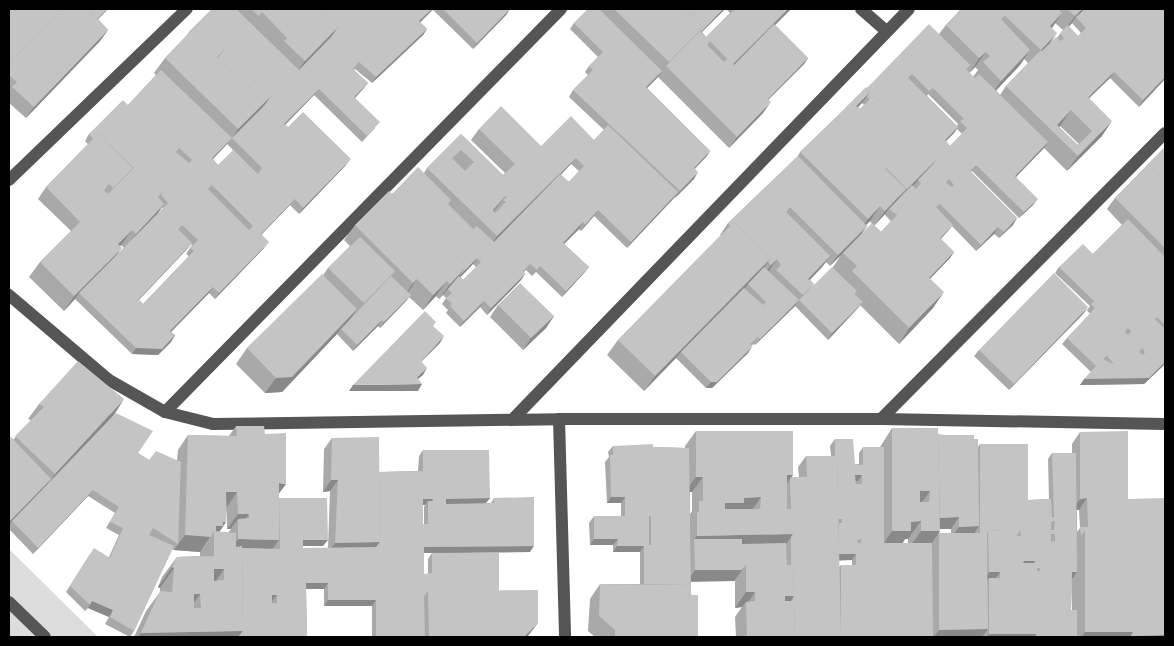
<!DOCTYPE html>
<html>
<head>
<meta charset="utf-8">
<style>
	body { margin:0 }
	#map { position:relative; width:1174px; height:646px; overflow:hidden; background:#fff; font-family:"Open Sans",sans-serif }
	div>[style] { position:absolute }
	.green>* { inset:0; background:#dcdcdc }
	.minor>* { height:12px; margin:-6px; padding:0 6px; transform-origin:6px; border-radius:6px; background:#555 }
	.wall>* { inset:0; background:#a9a9a9 }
	.shaded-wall>* { inset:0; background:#898989 }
	.building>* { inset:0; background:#c4c4c4 }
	span { translate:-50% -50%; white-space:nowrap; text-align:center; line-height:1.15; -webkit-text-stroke:4px #fff; paint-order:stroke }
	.frame { position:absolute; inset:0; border:10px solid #000; pointer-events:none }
</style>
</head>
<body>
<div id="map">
	<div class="green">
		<div style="clip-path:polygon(9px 549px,98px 637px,9px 637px)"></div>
	</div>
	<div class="minor">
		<div style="left:861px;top:9px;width:33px;rotate:41deg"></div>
		<div style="left:9px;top:180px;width:247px;rotate:-43.9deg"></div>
		<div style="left:9px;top:295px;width:131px;rotate:40.4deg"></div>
		<div style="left:109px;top:380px;width:64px;rotate:29.7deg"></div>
		<div style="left:165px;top:412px;width:49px;rotate:14deg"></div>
		<div style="left:213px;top:424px;width:346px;rotate:-0.8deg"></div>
		<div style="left:559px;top:419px;width:322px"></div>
		<div style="left:881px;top:419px;width:284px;rotate:1deg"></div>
		<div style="left:165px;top:412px;width:565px;rotate:-45.5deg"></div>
		<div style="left:513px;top:419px;width:570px;rotate:-46deg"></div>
		<div style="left:559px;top:419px;width:218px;rotate:88.4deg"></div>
		<div style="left:881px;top:419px;width:403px;rotate:-45.2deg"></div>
		<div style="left:9px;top:602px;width:50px;rotate:44.2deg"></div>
	</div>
	<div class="wall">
		<div style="clip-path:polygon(9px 9px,106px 11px,98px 19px,108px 30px,100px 41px,26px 118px,9px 103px)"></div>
		<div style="clip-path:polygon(evenodd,212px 9px,510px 9px,506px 15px,473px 49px,433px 10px,420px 22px,427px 29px,423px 35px,372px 83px,355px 69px,354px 70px,368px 83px,363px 89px,355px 98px,375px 128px,362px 142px,314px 95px,285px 125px,346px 165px,299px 214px,290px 205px,262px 234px,264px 248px,215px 299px,209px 293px,171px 332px,175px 335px,171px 342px,158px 355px,132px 354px,75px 299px,64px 311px,29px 277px,40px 262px,71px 231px,38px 199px,46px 187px,88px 144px,85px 141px,89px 134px,128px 105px,156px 75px,154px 73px,165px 58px,187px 35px,190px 31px,212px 9px,227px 144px,245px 162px,218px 165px,213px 159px,227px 144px,212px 9px,162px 207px,163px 208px,156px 215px,162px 207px,212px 9px,191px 244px,192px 245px,186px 254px,189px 256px,143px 304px,137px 302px,187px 249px,191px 244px,212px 9px,121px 245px,124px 248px,116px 256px,120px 246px,121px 245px)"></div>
		<div style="clip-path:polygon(evenodd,588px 9px,725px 9px,702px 32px,706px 37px,730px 13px,726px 9px,791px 9px,775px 25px,808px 58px,804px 64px,769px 99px,763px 113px,729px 148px,658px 77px,647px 88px,710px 151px,706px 157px,695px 169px,694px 179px,675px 198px,675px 197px,627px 248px,594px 216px,581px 231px,579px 229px,564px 244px,589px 267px,584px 273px,562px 297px,536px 272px,532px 276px,526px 270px,524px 272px,525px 274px,521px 280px,487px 315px,480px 307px,460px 327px,446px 313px,448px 310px,442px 304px,446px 298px,443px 295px,439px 299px,436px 296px,423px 310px,409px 297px,406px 301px,380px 328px,378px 326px,353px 351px,337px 334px,282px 392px,265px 393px,236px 364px,247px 348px,323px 275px,328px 268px,350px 246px,344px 240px,355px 225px,392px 194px,424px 173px,427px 168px,461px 134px,503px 175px,505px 173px,471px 140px,479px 129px,541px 146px,594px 140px,604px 130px,569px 97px,573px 90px,588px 75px,585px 72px,589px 66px,598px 57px,570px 29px,574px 23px,588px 9px,571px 164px,579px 171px,569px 182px,561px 175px,571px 164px,588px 9px,473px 264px,476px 267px,463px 280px,460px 277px,473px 264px)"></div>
		<div style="clip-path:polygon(evenodd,961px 9px,1165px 9px,1165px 79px,1139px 107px,1110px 78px,1089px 98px,1102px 136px,1067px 171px,1044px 148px,1016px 177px,1033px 205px,1019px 218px,972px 171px,971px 172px,1017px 218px,1013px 225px,999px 238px,994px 234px,976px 251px,952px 226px,941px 239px,954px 252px,950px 258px,930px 279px,933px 308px,899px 344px,860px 305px,828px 340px,795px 306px,755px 345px,754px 344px,751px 346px,748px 353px,712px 388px,706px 388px,676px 358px,644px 391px,607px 355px,618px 340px,721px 235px,720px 235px,728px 223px,798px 156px,800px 152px,867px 88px,939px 34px,946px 25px,961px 9px,1055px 23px,1063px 30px,1057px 38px,1051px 42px,1052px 28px,1055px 23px,961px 9px,1072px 23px,1081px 33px,1078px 36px,1069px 27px,1072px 23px,961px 9px,1024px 59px,1028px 63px,1006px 86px,1000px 95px,996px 90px,1020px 65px,1024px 59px,961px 9px,975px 67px,978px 70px,973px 77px,969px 73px,975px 67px,961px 9px,928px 94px,958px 124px,957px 126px,927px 96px,928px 94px,961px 9px,862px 103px,864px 105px,860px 109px,858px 107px,862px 103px,961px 9px,1060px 126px,1079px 144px,1078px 145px,1059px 127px,1060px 126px,961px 9px,957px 129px,962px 134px,950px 146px,946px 141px,954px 133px,957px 129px,961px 9px,885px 214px,885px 215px,891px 221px,881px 232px,874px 226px,885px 214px,961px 9px,870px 221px,872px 224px,861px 235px,867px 226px,866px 225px,870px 221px,961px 9px,841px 255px,833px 267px,810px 289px,814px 284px,810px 280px,822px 267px,826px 262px,830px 266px,841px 255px)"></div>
		<div style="clip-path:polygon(1165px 147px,1165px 364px,1144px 384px,1080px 385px,1091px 372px,1062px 344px,1067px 338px,1090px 314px,1087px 310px,1090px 306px,1055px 273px,1059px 267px,1093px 254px,1122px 225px,1107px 209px,1115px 198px)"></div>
		<div style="clip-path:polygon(498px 305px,554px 316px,546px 328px,523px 350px,490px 317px)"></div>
		<div style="clip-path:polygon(1084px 313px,1009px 390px,974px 356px,979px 350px)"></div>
		<div style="clip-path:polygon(evenodd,39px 404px,114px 415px,94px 435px,138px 453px,149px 460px,177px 460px,178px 450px,188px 435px,229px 436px,236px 426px,265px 434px,279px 494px,279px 499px,323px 546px,303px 546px,303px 548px,328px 548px,330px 491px,323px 492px,324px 449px,332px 438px,379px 472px,418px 471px,419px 456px,423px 450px,490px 498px,486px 503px,491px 503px,494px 498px,530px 552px,443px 553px,499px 591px,538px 623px,527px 637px,372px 637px,372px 606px,324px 606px,324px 589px,306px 589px,307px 637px,134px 637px,146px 611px,160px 592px,160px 588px,158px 587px,162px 577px,177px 557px,200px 556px,200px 552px,174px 550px,172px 549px,134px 631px,130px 637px,105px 624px,109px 617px,88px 608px,85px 611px,66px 592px,90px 554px,109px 557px,119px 535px,106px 528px,115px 513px,88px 496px,33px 554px,9px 529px,9px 435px,13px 440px,31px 420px,28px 419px,39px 404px,423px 505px,425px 505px,424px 507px,424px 524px,423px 524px,423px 505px,39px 404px,227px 507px,227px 529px,231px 529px,228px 533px,219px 532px,226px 522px,227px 507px,39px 404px,424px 553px,432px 553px,428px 559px,428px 574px,424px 574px,424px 553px)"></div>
		<div style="clip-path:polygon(evenodd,892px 428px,974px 439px,978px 447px,980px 444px,1028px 500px,1049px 499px,1048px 459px,1052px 453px,1072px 453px,1072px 444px,1080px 432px,1128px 499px,1165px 637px,736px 637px,735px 617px,742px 607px,735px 608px,735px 581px,691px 581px,691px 595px,698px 637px,595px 637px,588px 631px,590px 599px,600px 584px,640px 584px,640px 552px,613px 552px,613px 545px,590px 545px,589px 523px,594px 516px,621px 516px,621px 503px,607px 503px,605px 462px,609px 457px,608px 452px,613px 446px,685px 448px,685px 446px,696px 431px,793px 475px,791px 477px,799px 477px,798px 467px,806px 456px,831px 456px,830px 446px,835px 439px,855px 464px,859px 464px,859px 453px,863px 447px,880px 447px,892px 428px,690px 492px,692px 492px,692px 511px,690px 514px,690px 492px,892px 428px,1077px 510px,1079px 510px,1080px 528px,1077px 532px,1077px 510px,892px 428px,940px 529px,951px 529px,951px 533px,939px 533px,940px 529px,892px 428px,905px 539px,908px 539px,908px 543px,903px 543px,905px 539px,892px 428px,839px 560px,852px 560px,852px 565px,841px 565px,839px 567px,839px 560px,892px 428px,1072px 578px,1072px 610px,1071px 610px,1072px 578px)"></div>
	</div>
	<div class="shaded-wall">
		<div style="clip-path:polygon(107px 9px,108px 9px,88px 29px,93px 23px)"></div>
		<div style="clip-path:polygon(432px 9px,433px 9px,415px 28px,419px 21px)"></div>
		<div style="clip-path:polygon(510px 9px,506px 15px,473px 49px,477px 43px)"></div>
		<div style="clip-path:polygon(723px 9px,725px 9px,693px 41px,698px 35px)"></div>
		<div style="clip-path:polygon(788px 9px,791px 9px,730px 70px,733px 64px)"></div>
		<div style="clip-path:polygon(1082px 9px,1087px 9px,1076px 17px,1072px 23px,1064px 31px,1075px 16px)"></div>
		<div style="clip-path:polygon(1062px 13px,1052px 28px,1050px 26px)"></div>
		<div style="clip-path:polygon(338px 27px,328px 42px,294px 76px,305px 61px)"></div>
		<div style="clip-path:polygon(427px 29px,423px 35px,372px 83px,376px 77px)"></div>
		<div style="clip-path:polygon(108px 30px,100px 41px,26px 118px,34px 107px)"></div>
		<div style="clip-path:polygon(1057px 33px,1046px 49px,1034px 59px,1041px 50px)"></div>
		<div style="clip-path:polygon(1030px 50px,1020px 65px,991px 96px,1001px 81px)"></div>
		<div style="clip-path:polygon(986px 52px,975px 67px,969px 74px,979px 58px)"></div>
		<div style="clip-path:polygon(808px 58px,804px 64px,759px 109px,764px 103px)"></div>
		<div style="clip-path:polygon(662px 71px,658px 77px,642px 93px,646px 87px)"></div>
		<div style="clip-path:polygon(1114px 72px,1110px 78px,1076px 111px,1081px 105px)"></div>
		<div style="clip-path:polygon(1165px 77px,1165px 79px,1139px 107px,1143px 100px)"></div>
		<div style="clip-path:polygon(368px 83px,363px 89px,350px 103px,354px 97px)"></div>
		<div style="clip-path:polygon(319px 89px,314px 95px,280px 130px,284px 124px)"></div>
		<div style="clip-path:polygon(870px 92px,862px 103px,848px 117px,856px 106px)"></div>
		<div style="clip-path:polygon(271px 96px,260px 111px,232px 138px,238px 129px)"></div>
		<div style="clip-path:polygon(771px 102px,763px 113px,729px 148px,737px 137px)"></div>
		<div style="clip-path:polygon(1071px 110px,1060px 126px,1054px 132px,1057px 125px)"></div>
		<div style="clip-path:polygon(1112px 121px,1102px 136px,1067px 171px,1078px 156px)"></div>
		<div style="clip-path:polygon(958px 127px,954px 133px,940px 147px,945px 140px)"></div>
		<div style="clip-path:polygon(232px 138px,227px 144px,208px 164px,212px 158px)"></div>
		<div style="clip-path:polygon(1048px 142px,1044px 148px,1011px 182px,1015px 176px)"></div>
		<div style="clip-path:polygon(710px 151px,706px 157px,689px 174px,694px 168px)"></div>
		<div style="clip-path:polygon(576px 158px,571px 164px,489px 248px,497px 236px,564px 169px)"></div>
		<div style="clip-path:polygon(351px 159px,346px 165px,299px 214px,303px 208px)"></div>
		<div style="clip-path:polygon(937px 159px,929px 170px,918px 180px,913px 186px,899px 200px,907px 189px)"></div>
		<div style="clip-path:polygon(698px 172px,694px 179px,675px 198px,680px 191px)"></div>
		<div style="clip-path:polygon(906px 189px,895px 204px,889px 209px,885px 214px,874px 226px,885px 211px)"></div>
		<div style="clip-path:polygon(678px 192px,673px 199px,627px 248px,631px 242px)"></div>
		<div style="clip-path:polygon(505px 196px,497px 207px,485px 222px,493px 210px)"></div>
		<div style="clip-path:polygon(295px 199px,290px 205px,256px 240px,261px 234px)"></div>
		<div style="clip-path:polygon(1038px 199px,1033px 205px,1019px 218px,1024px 212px)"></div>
		<div style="clip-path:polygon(164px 204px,154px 219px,125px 249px,136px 234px)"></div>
		<div style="clip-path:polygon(880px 206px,870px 221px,857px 234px,868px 219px)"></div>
		<div style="clip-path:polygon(598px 210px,594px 216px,581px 231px,585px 225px)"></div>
		<div style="clip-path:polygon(1017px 218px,1013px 225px,999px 238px,1004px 232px)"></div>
		<div style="clip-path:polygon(583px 222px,579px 229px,559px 249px,563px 243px)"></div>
		<div style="clip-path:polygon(953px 225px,948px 231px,935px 244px,940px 238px)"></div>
		<div style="clip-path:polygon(867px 226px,859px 237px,830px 266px,838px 255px)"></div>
		<div style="clip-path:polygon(998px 227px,994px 234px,976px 251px,981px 245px)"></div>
		<div style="clip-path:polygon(132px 230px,121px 245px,108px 259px,118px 244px)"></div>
		<div style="clip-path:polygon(269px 242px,264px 248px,215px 299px,219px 293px)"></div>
		<div style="clip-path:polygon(192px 243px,187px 249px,132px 307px,137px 301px)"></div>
		<div style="clip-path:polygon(122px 248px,111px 263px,79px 293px,75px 299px,64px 311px,74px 296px)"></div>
		<div style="clip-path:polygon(954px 252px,950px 258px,917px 292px,921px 286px)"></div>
		<div style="clip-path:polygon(830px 256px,822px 267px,800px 290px,808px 279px)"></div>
		<div style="clip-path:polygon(477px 258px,473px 264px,455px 283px,459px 276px)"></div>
		<div style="clip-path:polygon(771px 258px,760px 273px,748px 284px,744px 290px,681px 352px,676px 358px,644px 391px,655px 376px)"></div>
		<div style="clip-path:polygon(777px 259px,769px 271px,763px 276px,771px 265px)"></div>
		<div style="clip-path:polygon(466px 267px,455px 283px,448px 289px,439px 299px,450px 284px)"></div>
		<div style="clip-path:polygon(589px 267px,584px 273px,562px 297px,566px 291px)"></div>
		<div style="clip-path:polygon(525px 274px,521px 280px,487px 315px,491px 308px)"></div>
		<div style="clip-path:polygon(417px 279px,407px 294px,403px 298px,413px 283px)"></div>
		<div style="clip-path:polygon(447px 281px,436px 296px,423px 310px,433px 295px)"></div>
		<div style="clip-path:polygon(213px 287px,209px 293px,166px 337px,170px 331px)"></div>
		<div style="clip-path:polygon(944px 292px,933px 308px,899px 344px,909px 328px)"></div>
		<div style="clip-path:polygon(411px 295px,406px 301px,380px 328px,384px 322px)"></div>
		<div style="clip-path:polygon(799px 300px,795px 306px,755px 345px,760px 339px)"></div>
		<div style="clip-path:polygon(484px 301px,480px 307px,460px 327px,464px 321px)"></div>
		<div style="clip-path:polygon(863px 302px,858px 308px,828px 340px,832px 333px)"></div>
		<div style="clip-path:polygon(1088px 307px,1084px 313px,1009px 390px,1014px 384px)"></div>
		<div style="clip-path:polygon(357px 309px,347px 324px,341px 329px,337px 334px,282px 392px,265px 393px,276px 378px)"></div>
		<div style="clip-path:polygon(554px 316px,546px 328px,523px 350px,531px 338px)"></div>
		<div style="clip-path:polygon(382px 320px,378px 326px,353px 351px,357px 345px)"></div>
		<div style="clip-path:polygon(175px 335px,171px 342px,158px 355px,132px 354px,136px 348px)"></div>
		<div style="clip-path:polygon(444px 336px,440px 343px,416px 367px,421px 361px)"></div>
		<div style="clip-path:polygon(752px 347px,748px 353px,712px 388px,706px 388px,711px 382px)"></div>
		<div style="clip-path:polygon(1165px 362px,1165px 364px,1144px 384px,1080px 385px,1084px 379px)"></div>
		<div style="clip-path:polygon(427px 368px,423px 375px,413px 383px,417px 377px)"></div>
		<div style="clip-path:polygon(422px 384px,418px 391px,349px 391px,353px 385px)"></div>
		<div style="clip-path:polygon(124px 399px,114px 415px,45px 489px,55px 474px)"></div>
		<div style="clip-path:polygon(787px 475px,793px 475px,782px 490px)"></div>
		<div style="clip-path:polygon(855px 475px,862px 475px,858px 481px,851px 482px)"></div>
		<div style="clip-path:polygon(696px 477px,703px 477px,692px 492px,685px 492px)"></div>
		<div style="clip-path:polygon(51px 479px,40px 494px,12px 521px,9px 526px,9px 522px)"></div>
		<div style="clip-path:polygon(331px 480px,338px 480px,330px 491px,323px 492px)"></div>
		<div style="clip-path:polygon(279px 483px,286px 484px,275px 499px)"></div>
		<div style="clip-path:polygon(93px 490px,88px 496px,33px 554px,38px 548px)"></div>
		<div style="clip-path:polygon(920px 491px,930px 491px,917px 509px)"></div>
		<div style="clip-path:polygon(226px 492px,237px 492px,227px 507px)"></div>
		<div style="clip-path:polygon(611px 497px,625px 497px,621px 503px,607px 503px)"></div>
		<div style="clip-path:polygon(761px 497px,750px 513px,714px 519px,725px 503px,744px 498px)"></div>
		<div style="clip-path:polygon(490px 498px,485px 504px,442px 505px,446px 499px)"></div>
		<div style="clip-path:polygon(1087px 498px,1079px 510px,1072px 510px,1080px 499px)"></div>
		<div style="clip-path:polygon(423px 499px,433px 499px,428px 505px,428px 501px,425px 505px,419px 505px)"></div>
		<div style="clip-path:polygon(238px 514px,249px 514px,238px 529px,238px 519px,231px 529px,227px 529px)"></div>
		<div style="clip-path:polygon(959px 517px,951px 529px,927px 529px,935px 518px)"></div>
		<div style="clip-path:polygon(921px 521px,908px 539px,905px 539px,898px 549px,880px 549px,892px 531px,911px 522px)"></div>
		<div style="clip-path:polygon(223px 522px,226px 522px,216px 537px,214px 531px,200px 552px,174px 550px,185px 535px,216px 526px)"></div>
		<div style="clip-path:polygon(979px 526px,971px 538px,951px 538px,959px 527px)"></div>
		<div style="clip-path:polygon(921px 531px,940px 531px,928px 549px,908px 549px)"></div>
		<div style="clip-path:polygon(793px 534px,782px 550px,694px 539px,697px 536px)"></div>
		<div style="clip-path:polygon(238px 539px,279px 540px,268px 555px,232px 548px)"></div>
		<div style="clip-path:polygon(594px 539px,618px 539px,613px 545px,590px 545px)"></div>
		<div style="clip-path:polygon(303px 540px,328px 540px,323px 546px,299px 546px)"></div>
		<div style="clip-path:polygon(380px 542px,372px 553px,327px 554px,335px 543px)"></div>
		<div style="clip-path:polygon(534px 546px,530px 552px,419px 553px,424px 547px)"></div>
		<div style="clip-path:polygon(617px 546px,644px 546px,640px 552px,613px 552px)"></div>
		<div style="clip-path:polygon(836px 554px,856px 554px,852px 560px,831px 561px)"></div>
		<div style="clip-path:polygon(1024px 561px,1036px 561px,1024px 578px,1011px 578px)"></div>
		<div style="clip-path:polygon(172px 567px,174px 568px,160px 588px,158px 587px)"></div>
		<div style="clip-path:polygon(214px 569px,224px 569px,210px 590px)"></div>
		<div style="clip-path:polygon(743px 569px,734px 581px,687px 582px,695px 570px)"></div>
		<div style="clip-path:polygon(989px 572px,1000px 572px,989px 588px,989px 578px,981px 590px,976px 590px)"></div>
		<div style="clip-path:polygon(1072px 572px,1077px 572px,1073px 578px,1067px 578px)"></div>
		<div style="clip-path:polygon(306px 583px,328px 583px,324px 589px,302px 589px)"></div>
		<div style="clip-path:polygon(746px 592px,755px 592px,746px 605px,746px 602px,742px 607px,735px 608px)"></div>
		<div style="clip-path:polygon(194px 594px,200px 594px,186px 614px)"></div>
		<div style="clip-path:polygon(272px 595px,277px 595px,272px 601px,267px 601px)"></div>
		<div style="clip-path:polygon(785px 596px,794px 596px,783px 612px)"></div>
		<div style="clip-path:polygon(328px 600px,376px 600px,372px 606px,324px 606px)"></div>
		<div style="clip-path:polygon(92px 601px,113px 610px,109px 617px,88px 608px)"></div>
		<div style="clip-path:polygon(538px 623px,527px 637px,524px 637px)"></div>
		<div style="clip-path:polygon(988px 629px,982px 637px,934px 637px,939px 630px)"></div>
		<div style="clip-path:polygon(243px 631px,238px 637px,138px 637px,141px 633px)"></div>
		<div style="clip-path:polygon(1085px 632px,1133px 632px,1130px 637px,1081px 637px)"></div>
		<div style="clip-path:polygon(989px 634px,1037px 634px,1034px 637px,987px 637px)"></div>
		<div style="clip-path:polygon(1165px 635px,1165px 637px,1130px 637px,1131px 636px)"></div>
	</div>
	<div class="building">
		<div style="clip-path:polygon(9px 9px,62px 9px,9px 63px)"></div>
		<div style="clip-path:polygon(62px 9px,87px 9px,108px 30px,34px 107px,12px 87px,17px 82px,9px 75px,9px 63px)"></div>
		<div style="clip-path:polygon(87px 9px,107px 9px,97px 19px)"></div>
		<div style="clip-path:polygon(evenodd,212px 9px,236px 9px,299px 70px,332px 36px,338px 27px,320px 9px,432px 9px,419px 21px,427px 29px,376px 77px,359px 62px,353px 69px,368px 83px,354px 97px,380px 122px,367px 136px,319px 89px,284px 124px,288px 127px,303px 112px,351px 159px,303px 208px,295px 199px,261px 234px,269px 242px,219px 293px,213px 287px,170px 331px,175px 335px,162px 349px,136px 348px,79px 293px,168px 203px,161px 195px,163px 191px,137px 165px,134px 168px,98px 134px,93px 139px,89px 134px,123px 100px,128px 105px,161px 70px,232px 138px,212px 158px,218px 165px,233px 150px,258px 174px,262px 168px,232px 138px,265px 105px,271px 96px,255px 80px,249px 87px,218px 58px,224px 50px,198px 24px,191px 31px,190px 31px,212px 9px,179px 148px,192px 160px,189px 163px,176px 152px,179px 148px,212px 9px,212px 185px,253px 226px,249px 230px,208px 189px,212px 185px,212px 9px,182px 225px,198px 240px,190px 248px,194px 251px,143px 304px,140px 300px,138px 302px,137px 301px,192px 243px,178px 229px,182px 225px)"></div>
		<div style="clip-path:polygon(251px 9px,320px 9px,338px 27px,305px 61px,284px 41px,287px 38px,262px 12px,259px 16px)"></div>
		<div style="clip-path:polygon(443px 9px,510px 9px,477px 43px)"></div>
		<div style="clip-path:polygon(588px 9px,599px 9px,662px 71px,646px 87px,710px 151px,694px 168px,698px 172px,680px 191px,573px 90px,593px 70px,589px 66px,603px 52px,574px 23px)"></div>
		<div style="clip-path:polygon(614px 9px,684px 9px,703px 27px,669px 62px)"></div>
		<div style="clip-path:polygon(684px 9px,723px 9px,701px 32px,700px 31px,703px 27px)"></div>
		<div style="clip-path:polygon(evenodd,735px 9px,788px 9px,733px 64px,771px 102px,737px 137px,666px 66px,700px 31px,706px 37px,735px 9px,710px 41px,727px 59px,724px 62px,707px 45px,710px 41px)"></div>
		<div style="clip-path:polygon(961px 9px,1058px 9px,1062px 13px,1050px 26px,1057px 33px,1041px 50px,1005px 16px,1001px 19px,1030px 50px,1001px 81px,983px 62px,990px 56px,986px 52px,979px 58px,946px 25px)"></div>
		<div style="clip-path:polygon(1067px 9px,1082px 9px,1075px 16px)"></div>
		<div style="clip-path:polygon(1085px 9px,1165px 9px,1165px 77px,1143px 100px,1114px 72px,1088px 97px,1042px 51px,1056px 37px,1061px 41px,1064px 38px,1060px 33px,1068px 25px,1078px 36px,1086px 28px,1076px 17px)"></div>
		<div style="clip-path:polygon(198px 24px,224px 50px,217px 57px,249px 87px,255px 80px,271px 96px,238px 129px,165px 58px)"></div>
		<div style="clip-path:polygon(774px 24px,808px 58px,768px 99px,734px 65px)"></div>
		<div style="clip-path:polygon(evenodd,929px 24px,970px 65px,966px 69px,975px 78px,979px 74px,1048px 142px,1015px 176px,1038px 199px,1024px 212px,976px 165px,970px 171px,1017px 218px,1004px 232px,998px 227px,981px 245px,940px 204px,936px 207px,953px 225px,940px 238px,954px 252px,929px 278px,881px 232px,897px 215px,889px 209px,912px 185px,916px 189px,921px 183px,918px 180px,933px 164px,937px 159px,874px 95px,870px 99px,867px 97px,870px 92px,867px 88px,929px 24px,912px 74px,929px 91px,933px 88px,964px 119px,960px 121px,967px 128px,950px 146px,945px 140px,958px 127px,908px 78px,912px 74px,929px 24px,949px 179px,954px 185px,951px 187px,946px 182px,949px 179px)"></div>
		<div style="clip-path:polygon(evenodd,1041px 50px,1112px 121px,1078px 156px,1006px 86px,1041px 50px,1071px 110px,1092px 131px,1078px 145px,1057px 125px,1071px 110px)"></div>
		<div style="clip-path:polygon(866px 87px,870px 92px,856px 106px,860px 109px,874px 95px,937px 159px,907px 189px,886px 168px,885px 169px,834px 119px)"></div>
		<div style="clip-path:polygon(evenodd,501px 106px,564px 169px,497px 236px,427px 168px,461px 134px,503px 175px,515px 164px,479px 129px,501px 106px,461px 150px,474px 162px,465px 171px,452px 158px,461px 150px,501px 106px,505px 196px,507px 197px,503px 200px,506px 202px,495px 213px,493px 210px,505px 196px)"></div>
		<div style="clip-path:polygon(evenodd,571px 116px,594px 140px,608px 125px,678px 192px,631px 242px,598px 210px,585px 225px,583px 222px,563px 243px,589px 267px,566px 291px,540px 266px,537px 270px,530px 264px,523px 271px,525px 274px,491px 308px,484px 301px,464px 321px,450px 306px,452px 304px,446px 298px,452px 293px,448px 289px,459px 276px,463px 280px,481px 262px,477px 258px,459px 276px,466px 267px,392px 194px,418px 167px,451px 200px,448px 204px,473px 229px,477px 226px,494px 242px,560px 174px,559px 173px,564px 169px,541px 146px,571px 116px,576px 158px,584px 166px,569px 182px,560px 174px,576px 158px)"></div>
		<div style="clip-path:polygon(834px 119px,906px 189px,885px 211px,880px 206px,868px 219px,800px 152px)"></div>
		<div style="clip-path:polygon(98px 134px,133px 168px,113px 188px,109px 184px,104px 190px,108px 194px,80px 222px,46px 187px)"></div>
		<div style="clip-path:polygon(1165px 147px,1165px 180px,1149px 164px,1144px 168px)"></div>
		<div style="clip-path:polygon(798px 156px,867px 226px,838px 255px,790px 207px,786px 212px,830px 256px,808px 279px,814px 284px,803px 295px,776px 270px,781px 265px,777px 259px,771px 265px,768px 262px,771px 258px,734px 222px,730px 226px,728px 223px)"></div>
		<div style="clip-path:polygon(1149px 164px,1165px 180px,1165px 248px,1115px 198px)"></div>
		<div style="clip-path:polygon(137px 165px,163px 191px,158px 197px,164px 204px,136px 234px,132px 230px,118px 244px,122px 248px,74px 296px,40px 262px)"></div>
		<div style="clip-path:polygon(389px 191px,466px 267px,450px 284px,447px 281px,433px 295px,417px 279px,413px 283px,355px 225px)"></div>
		<div style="clip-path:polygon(evenodd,1128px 219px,1165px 257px,1165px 325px,1157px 317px,1155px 319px,1165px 329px,1165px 334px,1164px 335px,1165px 336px,1165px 362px,1149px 378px,1084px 379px,1096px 366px,1067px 338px,1095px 308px,1091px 304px,1094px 301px,1059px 267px,1083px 244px,1093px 254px,1128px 219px,1128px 328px,1131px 331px,1128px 335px,1125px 332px,1128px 328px,1128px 219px,1142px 348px,1145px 352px,1143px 355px,1139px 352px,1142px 348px,1128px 219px,1107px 356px,1113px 363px,1113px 364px,1103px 359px,1107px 356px)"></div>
		<div style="clip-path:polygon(734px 222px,771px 258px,655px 376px,618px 340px)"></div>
		<div style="clip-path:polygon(872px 223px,944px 292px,909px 328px,852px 271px,857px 266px,843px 253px)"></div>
		<div style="clip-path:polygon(360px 237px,395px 271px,364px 303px,328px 268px)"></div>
		<div style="clip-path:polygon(764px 267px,799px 300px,760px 339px,758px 337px,750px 344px,752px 347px,717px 382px,711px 382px,681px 352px,744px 288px,763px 305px,766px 302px,748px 284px)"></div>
		<div style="clip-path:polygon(832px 267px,857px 291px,854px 294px,863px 302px,832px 333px,799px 300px)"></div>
		<div style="clip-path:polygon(1054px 273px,1088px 307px,1014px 384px,979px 350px)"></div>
		<div style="clip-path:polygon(322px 274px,357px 309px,292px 377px,276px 378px,247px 348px)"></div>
		<div style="clip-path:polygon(391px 276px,411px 295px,384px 322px,382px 320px,357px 345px,341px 329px)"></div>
		<div style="clip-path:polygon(520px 283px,554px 316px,531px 338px,498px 305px)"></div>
		<div style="clip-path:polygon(425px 311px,436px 322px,433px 326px,444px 336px,421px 361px,427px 368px,417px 377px,422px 384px,353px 385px)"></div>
		<div style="clip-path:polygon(78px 361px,124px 399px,55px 474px,15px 436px,44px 407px,39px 404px)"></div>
		<div style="clip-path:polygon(116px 413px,153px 431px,138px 453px,149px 460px,156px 451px,181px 462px,178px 544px,153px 528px,149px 535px,174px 546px,134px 631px,110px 617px,113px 610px,92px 601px,90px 605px,70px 586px,94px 548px,110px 558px,123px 528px,110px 522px,119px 507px,93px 490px,38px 548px,12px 521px)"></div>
		<div style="clip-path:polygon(236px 426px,264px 426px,265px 434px,286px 433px,286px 484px,279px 483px,279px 540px,238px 539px,238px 519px,249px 518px,249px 514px,238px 514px,237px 492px,226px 492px,226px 522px,223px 522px,223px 526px,216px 526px,216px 532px,214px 531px,211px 537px,185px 535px,188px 435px,237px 436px)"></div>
		<div style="clip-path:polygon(evenodd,892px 428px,938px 428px,940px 531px,921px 531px,921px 521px,911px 522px,911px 531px,892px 531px,892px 428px,920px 491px,930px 491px,929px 502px,920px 502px,920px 491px)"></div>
		<div style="clip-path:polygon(evenodd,696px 431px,793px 431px,793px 475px,787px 475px,787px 509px,793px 509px,793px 534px,697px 536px,697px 512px,699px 512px,699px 501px,703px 501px,703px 477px,696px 477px,696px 431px,761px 497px,760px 509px,725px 509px,725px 503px,744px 503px,744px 498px,761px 497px)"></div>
		<div style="clip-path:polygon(1128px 431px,1128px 530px,1085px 530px,1081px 536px,1080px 527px,1088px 527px,1087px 498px,1080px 499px,1080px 432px)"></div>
		<div style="clip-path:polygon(9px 435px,51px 479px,9px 522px)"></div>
		<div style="clip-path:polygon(938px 435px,974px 435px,974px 439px,978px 439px,979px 526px,959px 527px,959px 517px,940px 518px)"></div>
		<div style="clip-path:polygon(379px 437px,380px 542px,335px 543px,338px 480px,331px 480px,332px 438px)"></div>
		<div style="clip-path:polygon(evenodd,835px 439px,853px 439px,855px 464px,863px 465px,863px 447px,884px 447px,884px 543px,932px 543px,933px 637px,841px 637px,841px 565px,856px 565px,856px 554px,839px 554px,839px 523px,842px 523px,842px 519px,838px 519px,837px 456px,835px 456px,835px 439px,855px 475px,862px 475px,862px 484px,856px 484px,855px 475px,835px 439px,861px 539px,861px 543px,858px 543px,857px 540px,861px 539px)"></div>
		<div style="clip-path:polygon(evenodd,653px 444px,653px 447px,689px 448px,691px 594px,690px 594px,690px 585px,644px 584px,644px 546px,617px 546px,618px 539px,594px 539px,594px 516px,625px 516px,625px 497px,611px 497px,610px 455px,613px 455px,613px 446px,653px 444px,649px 516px,651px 516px,651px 545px,649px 545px,649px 516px)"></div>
		<div style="clip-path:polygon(evenodd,980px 444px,1028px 444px,1028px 500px,1051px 499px,1052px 517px,1054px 517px,1052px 453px,1076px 453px,1077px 572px,1072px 572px,1071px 610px,1077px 610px,1077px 637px,1034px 637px,1037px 634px,1037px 571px,1040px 571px,1040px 568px,1037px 568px,1037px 563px,1034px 563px,1036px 561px,1036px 530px,1020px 530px,1016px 537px,1006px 537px,1006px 530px,988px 531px,987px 533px,980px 533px,980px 444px,1055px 521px,1054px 530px,1051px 530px,1051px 522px,1055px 521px,980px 444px,1051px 534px,1055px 534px,1055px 541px,1051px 542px,1051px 534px)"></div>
		<div style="clip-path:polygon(evenodd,423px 450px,489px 450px,490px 498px,446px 499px,446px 504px,494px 503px,494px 498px,534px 497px,534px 546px,424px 547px,424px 574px,432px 573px,432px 553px,499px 553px,499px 591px,428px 591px,424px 596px,425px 637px,376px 637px,376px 600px,328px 600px,328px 583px,306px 583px,307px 637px,238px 637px,243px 631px,242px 548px,280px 549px,279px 498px,327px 498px,328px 540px,303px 540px,303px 548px,376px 547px,380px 542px,379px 472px,423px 471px,423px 450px,423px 499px,433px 499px,433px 501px,428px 501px,428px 524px,423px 524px,423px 499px,423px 450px,272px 595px,277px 595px,277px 603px,272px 603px,272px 595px)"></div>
		<div style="clip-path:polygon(806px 456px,837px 456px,841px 637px,795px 637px,794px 601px,792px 601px,794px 596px,793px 565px,791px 565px,791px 537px,793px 534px,793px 509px,791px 509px,790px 479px,791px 477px,807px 477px)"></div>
		<div style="clip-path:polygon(1165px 498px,1165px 532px,1133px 532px,1133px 530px,1128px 530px,1128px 499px)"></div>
		<div style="clip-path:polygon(1006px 530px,1006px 537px,1021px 536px,1020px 530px,1036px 530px,1036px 561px,1024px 561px,1023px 563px,1037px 563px,1037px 634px,989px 634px,989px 578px,1000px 578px,1000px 572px,989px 572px,988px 531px)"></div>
		<div style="clip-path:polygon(1085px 530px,1133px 530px,1133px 632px,1085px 632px)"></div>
		<div style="clip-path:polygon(evenodd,214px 531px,236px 533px,236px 547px,242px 546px,243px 631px,141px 633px,160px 591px,172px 592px,174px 568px,172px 567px,177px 557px,214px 556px,214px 531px,214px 569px,224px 569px,224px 580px,214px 581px,214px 569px,214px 531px,194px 594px,200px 594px,201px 608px,194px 608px,194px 594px)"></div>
		<div style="clip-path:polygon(1133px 532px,1165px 532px,1165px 635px,1131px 636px,1133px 632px)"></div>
		<div style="clip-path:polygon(939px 533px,987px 533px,988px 629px,939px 630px)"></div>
		<div style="clip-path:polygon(694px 539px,742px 539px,742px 570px,695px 570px)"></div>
		<div style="clip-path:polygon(786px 543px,787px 565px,746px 565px,742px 569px,742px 544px)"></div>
		<div style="clip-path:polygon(746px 565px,793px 565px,794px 596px,785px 596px,785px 601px,794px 601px,795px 637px,747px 637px,746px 602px,755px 601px,755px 592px,746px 592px)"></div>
		<div style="clip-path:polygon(600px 584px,690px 585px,690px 595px,698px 595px,698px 637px,615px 637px,615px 630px,599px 616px)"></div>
		<div style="clip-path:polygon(538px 590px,538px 623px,524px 637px,429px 637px,428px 591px)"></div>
	</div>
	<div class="frame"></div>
</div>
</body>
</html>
